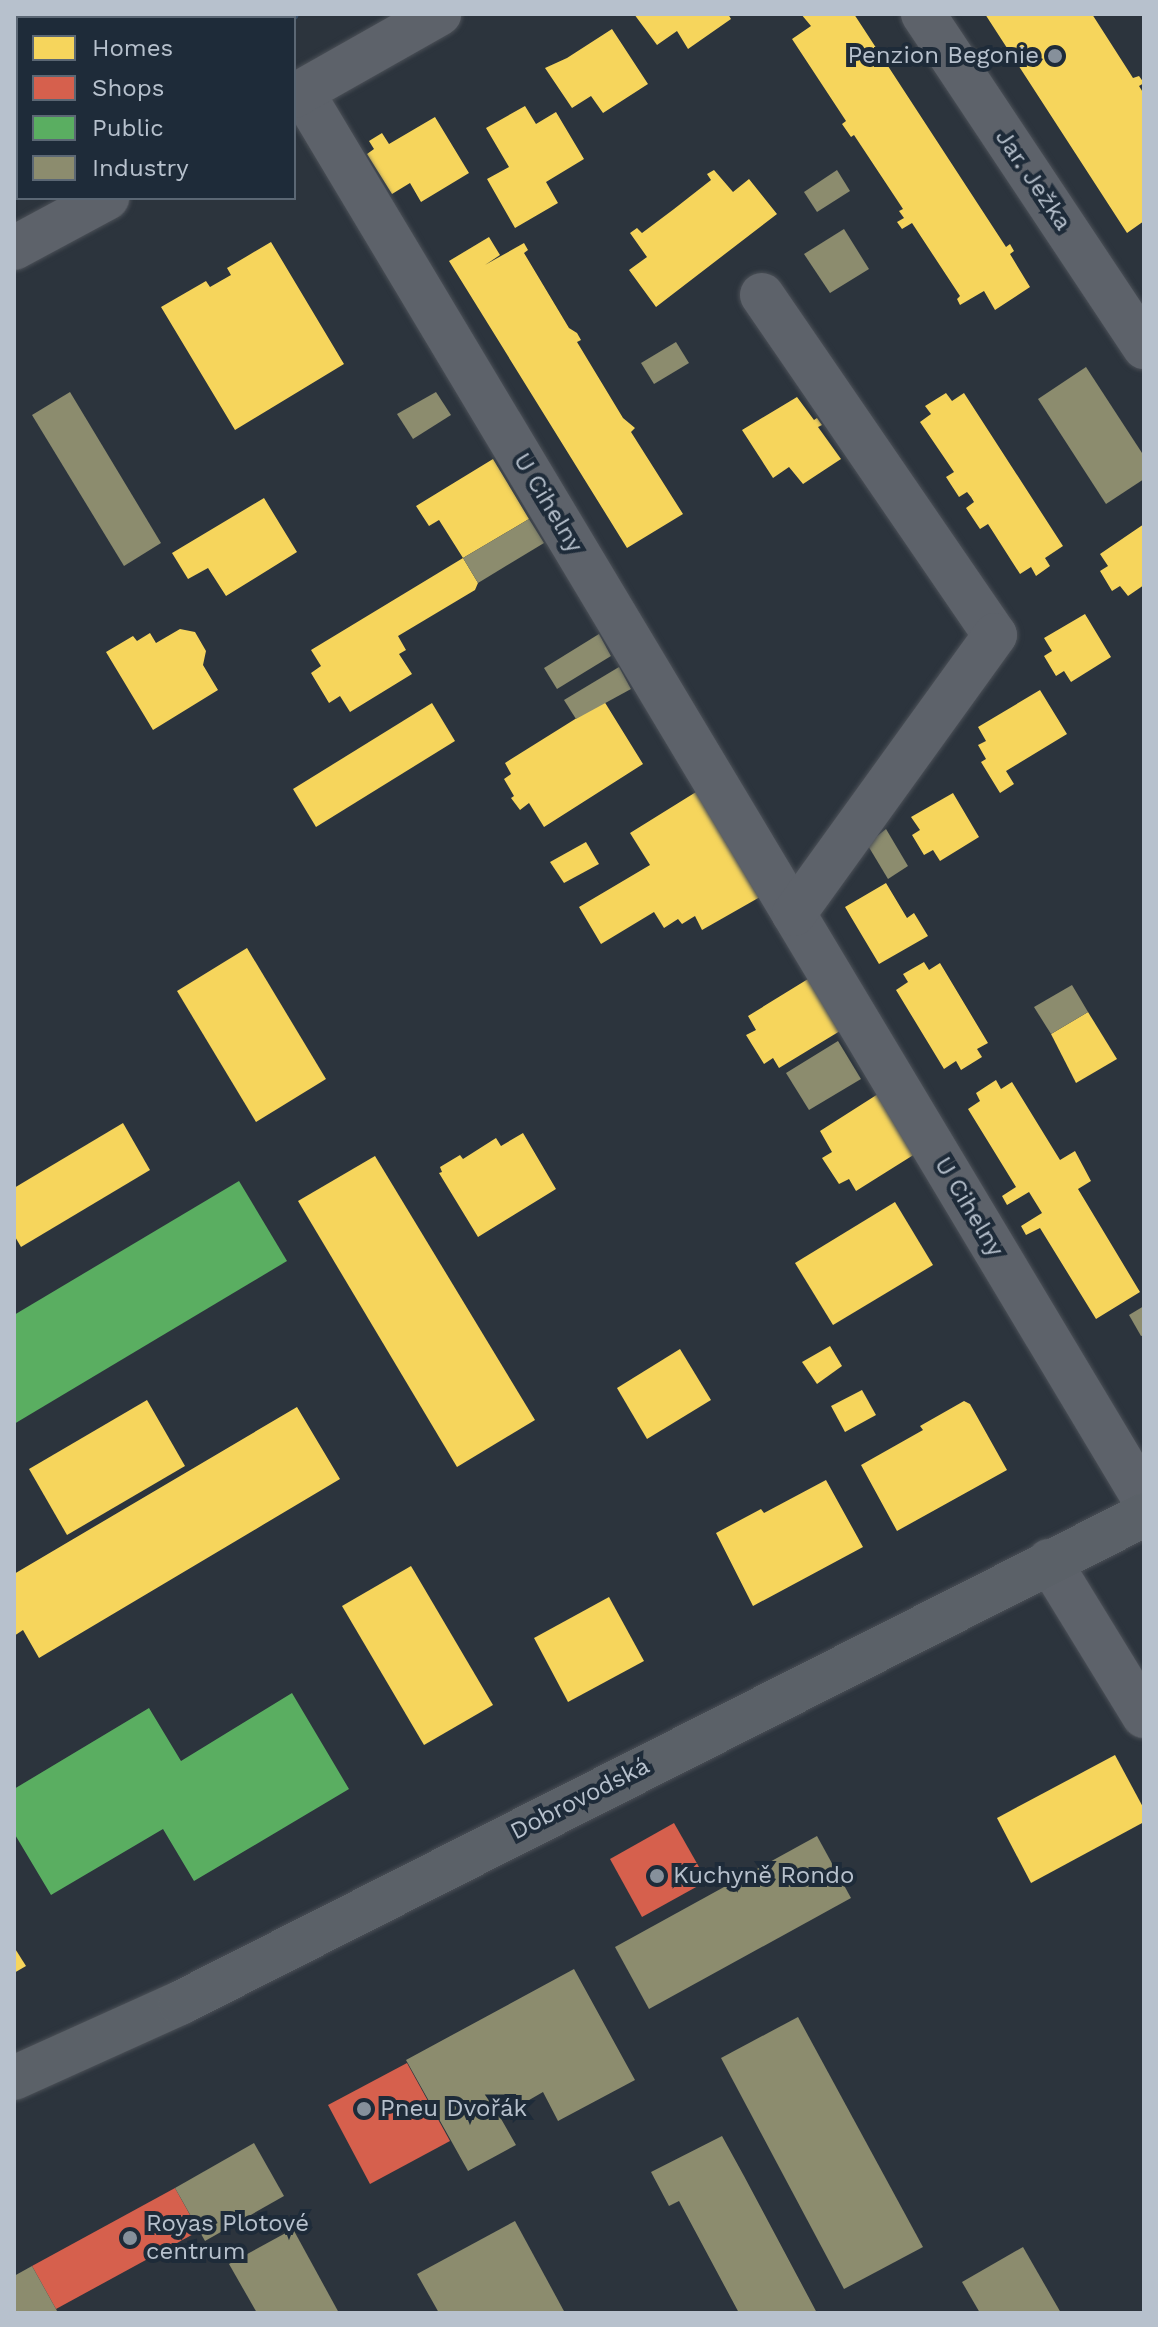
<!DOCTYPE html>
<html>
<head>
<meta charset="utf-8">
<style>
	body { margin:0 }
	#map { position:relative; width:1158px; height:2327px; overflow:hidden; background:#2c343d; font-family:"Work Sans",sans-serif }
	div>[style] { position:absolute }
	.homes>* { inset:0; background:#f6d55c }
	.shops>* { inset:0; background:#d6604d }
	.public>* { inset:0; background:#5aae61 }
	.industry>* { inset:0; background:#8c8c6e }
	.stream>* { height:14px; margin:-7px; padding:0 7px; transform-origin:7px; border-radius:7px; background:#395069 }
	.roads { filter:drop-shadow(0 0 2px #4b5057) drop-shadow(0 0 2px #4b5057) }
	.street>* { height:44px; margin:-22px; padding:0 22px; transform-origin:22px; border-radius:22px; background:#5d626a }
	.secondary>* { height:44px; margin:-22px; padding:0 22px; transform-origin:22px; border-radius:22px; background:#5b6168 }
	.dots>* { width:22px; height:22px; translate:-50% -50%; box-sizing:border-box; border:4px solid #1e2b39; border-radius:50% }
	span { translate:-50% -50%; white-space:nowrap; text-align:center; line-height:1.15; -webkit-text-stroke:8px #1e2b39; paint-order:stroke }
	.poi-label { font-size:24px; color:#b7c1cd }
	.right { translate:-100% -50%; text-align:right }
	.left { translate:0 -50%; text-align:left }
	.street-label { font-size:24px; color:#b7c1cd }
	.frame { position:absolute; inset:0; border:16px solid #b7c1cd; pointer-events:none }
	.legend { position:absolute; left:16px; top:16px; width:280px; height:184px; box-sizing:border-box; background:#1e2b39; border:2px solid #5b6774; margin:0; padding:10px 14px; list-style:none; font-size:24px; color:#b7c1cd }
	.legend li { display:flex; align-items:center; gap:16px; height:40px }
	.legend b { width:40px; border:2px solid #5b6774 }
</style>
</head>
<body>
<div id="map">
	<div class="homes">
		<div style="clip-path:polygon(634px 14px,728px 14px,731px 19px,688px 49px,677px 31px,657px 45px)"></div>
		<div style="clip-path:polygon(801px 14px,854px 14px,1006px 247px,1010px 244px,1014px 251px,1010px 254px,1030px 287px,995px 310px,984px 291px,960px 305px,957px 299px,960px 296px,912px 223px,902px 229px,897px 222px,904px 218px,899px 211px,903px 209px,854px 135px,851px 137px,842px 124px,846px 121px,792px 39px,811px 26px)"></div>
		<div style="clip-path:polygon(985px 14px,1092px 14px,1133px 78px,1139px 76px,1144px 83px,1139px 86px,1144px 94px,1144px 221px,1127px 233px)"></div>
		<div style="clip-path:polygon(612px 29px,648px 84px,603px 113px,591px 96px,572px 108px,545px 68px,567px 58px)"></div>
		<div style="clip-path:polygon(525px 106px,536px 124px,556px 112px,584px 159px,546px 182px,558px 203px,515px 228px,487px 179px,509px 167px,486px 128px)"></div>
		<div style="clip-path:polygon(435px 117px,469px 173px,421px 202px,410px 183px,392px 194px,367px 154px,374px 149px,369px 141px,382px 133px,389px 144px)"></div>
		<div style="clip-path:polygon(714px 170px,733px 192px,749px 179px,777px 214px,656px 307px,629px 270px,647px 257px,630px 233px,637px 228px,642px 233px,674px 209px,711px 180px,707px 174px)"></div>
		<div style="clip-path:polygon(489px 237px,500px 255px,485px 265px,524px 243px,528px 250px,524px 253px,569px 328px,577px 333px,581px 340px,577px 342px,623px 418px,635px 428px,631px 432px,683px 514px,627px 548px,449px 261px)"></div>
		<div style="clip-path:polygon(271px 242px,344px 364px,235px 430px,161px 307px,206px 281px,210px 287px,231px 275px,227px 268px)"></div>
		<div style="clip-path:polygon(946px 393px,952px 401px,964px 393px,1063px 546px,1045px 558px,1050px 566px,1036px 576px,1031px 567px,1020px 574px,988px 524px,980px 529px,966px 508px,974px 502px,971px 497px,967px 492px,959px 497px,946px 477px,954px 472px,920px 422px,931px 414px,925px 406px)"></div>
		<div style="clip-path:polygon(797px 397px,814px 420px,817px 418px,822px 425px,818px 427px,841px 459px,803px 484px,789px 467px,773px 478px,742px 430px)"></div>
		<div style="clip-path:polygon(493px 459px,529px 519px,463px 558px,439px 520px,429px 526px,416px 506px)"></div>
		<div style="clip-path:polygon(264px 498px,297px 552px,226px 596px,208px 568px,188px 579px,172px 553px)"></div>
		<div style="clip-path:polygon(1144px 524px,1144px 585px,1128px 596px,1120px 586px,1112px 591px,1100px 571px,1108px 566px,1100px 554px)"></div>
		<div style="clip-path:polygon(463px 558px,478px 583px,475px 590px,398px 636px,406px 650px,399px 654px,412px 674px,350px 712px,340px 696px,329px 703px,311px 673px,321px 666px,311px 650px)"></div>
		<div style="clip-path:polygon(1085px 614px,1111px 657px,1071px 682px,1064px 671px,1056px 676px,1044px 656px,1052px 651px,1044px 638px)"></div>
		<div style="clip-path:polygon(180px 629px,195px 632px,206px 651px,203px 665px,218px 690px,153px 730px,106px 652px,133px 636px,137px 641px,150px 633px,156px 643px)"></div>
		<div style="clip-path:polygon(1040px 690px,1067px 734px,1006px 771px,1014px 784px,1000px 793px,981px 762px,986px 759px,978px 745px,986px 741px,978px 727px)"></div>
		<div style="clip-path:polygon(604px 701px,643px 764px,544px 827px,529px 803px,520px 810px,511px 798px,514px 796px,504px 779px,511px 774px,505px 763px)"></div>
		<div style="clip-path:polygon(432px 703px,455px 741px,316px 827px,293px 789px)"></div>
		<div style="clip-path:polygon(696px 792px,760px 897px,702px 930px,695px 916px,682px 924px,678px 919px,664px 928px,654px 912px,601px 944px,579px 907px,650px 865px,630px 833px)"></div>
		<div style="clip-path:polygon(953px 793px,979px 837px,940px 861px,933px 850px,924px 855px,912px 835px,920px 830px,911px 817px)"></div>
		<div style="clip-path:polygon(586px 842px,599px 864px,564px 883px,550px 862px)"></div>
		<div style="clip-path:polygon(886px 883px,907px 918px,914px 913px,928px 936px,879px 964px,845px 907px)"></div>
		<div style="clip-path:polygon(247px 948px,326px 1079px,256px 1122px,177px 991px)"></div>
		<div style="clip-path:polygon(924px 962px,929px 970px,940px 963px,988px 1043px,977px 1049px,982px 1057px,961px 1070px,956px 1061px,944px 1069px,896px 990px,908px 982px,903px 974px)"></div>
		<div style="clip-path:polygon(808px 979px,840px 1031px,779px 1068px,773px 1058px,764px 1064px,746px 1035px,756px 1030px,748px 1016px)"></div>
		<div style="clip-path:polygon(1088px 1012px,1117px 1059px,1076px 1083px,1051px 1034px)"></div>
		<div style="clip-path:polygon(996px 1080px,1001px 1089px,1012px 1082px,1060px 1160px,1075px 1151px,1091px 1181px,1078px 1189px,1140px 1292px,1096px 1319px,1040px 1228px,1026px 1235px,1021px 1226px,1042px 1213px,1029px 1192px,1007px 1205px,1002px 1196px,1016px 1187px,968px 1109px,980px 1101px,976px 1093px)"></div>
		<div style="clip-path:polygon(878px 1094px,915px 1154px,856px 1191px,849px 1179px,839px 1184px,822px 1158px,832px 1152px,820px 1131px)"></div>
		<div style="clip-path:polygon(123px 1123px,150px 1170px,21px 1247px,14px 1235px,14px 1188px)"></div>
		<div style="clip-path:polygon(523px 1133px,556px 1189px,478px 1237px,439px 1173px,442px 1172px,440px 1167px,460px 1155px,463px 1159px,496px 1138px,501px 1146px)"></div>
		<div style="clip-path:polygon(375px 1156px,535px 1420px,457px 1467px,298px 1201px)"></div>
		<div style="clip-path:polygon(895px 1202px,933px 1265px,833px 1325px,795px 1263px)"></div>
		<div style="clip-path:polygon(830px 1346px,842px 1366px,817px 1384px,802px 1362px)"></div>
		<div style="clip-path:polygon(680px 1349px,711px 1400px,647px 1439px,617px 1388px)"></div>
		<div style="clip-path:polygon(862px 1390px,876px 1415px,845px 1432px,831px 1406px)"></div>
		<div style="clip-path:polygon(147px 1400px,185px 1466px,67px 1535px,29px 1469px)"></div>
		<div style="clip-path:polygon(964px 1401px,970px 1404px,1007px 1470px,897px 1531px,861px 1465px,923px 1430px,920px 1426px)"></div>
		<div style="clip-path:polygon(297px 1407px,340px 1479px,39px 1658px,23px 1630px,14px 1636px,14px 1574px)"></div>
		<div style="clip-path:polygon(826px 1480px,863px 1547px,753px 1606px,716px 1533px,761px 1509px,764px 1513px)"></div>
		<div style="clip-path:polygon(411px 1566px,493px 1705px,424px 1745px,342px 1606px)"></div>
		<div style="clip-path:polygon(609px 1597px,644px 1661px,568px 1702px,534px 1638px)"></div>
		<div style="clip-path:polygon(1115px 1755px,1144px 1809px,1144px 1822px,1031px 1883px,997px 1818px)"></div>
		<div style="clip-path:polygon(14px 1947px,26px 1966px,14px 1973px)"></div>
	</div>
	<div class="shops">
		<div style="clip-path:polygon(674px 1823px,707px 1881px,642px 1917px,610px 1859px)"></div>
		<div style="clip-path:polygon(407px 2063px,450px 2141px,370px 2184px,328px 2105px)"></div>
		<div style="clip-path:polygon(175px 2188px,199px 2231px,56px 2309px,32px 2266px)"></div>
	</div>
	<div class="public">
		<div style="clip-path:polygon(239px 1181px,287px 1261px,14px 1424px,14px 1315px)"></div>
		<div style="clip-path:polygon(292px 1693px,349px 1789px,194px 1881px,163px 1829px,51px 1895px,14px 1833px,14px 1789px,149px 1708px,181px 1761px)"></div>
	</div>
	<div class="industry">
		<div style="clip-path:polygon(837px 170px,850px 191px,817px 212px,804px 192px)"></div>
		<div style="clip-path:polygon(844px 229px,869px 269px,830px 293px,804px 254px)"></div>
		<div style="clip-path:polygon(676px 342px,689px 363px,654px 384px,641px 363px)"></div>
		<div style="clip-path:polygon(1086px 367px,1144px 456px,1144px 479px,1106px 504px,1038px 399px)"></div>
		<div style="clip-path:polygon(70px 392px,161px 543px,124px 566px,32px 415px)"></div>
		<div style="clip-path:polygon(436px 392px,451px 415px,413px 439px,397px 414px)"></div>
		<div style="clip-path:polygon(529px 519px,544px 543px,478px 583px,463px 558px)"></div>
		<div style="clip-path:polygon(599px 634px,611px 656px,557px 689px,544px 668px)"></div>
		<div style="clip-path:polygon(619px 667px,631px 689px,576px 719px,564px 700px)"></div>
		<div style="clip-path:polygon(886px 829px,908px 866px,888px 879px,867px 844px)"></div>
		<div style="clip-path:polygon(1072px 985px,1088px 1012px,1051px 1034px,1034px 1007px)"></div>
		<div style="clip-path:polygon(838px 1041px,861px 1079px,809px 1110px,786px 1073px)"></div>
		<div style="clip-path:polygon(1144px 1306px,1144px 1335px,1141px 1336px,1129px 1315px)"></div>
		<div style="clip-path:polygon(817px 1836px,851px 1898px,649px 2009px,615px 1947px)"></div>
		<div style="clip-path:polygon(574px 1969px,635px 2080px,558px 2121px,543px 2092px,500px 2117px,516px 2145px,468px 2171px,406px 2060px)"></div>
		<div style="clip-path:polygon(798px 2017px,923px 2247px,844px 2289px,721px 2058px)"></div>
		<div style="clip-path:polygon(722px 2136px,744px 2176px,817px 2313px,739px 2313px,679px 2201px,669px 2206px,651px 2172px)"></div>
		<div style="clip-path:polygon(254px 2143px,284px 2196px,205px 2241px,175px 2188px)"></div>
		<div style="clip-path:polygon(515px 2221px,565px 2313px,439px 2313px,417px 2274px)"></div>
		<div style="clip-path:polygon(293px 2229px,339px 2313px,257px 2313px,229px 2264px)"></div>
		<div style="clip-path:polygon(1023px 2247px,1061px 2313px,980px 2313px,962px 2282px)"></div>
		<div style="clip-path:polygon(32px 2266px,56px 2309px,58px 2313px,14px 2313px,14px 2276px)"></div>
	</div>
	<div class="stream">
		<div style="left:285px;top:18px;width:8px;rotate:-30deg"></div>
		<div style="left:14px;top:164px;width:4px;rotate:-27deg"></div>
	</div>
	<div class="roads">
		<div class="street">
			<div style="left:923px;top:14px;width:400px;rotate:56.4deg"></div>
			<div style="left:302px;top:92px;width:1640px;rotate:59.1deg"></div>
			<div style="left:294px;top:96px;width:167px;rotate:-29.5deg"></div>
			<div style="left:14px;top:248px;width:106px;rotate:-28.3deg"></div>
			<div style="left:762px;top:295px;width:412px;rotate:55.6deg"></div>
			<div style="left:995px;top:635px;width:344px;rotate:125.8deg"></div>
			<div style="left:1049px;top:1561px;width:182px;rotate:58.5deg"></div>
		</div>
		<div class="secondary">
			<div style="left:14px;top:2078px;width:182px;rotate:-24.3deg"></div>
			<div style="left:180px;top:2003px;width:1080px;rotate:-26.85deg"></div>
		</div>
	</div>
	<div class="dots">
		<div style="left:1055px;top:56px;background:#86909b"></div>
		<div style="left:657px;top:1876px;background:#86909b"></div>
		<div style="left:364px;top:2109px;background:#86909b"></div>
		<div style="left:130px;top:2238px;background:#86909b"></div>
	</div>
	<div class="poi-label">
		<span class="right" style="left:1039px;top:56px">Penzion Begonie</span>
		<span class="left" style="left:673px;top:1876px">Kuchyně Rondo</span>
		<span class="left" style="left:380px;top:2109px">Pneu Dvořák</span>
		<span class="left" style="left:146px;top:2238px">Royas Plotové<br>centrum</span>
	</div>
	<div class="street-label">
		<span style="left:1033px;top:180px;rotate:56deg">Jar. Ježka</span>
		<span style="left:548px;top:503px;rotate:59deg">U Cihelny</span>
		<span style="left:969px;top:1207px;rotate:59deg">U Cihelny</span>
		<span style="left:580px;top:1799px;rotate:-27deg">Dobrovodská</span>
	</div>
	<div class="frame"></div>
	<ul class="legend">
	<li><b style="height:22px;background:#f6d55c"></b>Homes</li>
	<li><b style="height:22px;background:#d6604d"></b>Shops</li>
	<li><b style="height:22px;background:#5aae61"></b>Public</li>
	<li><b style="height:22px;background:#8c8c6e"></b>Industry</li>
	</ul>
</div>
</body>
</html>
